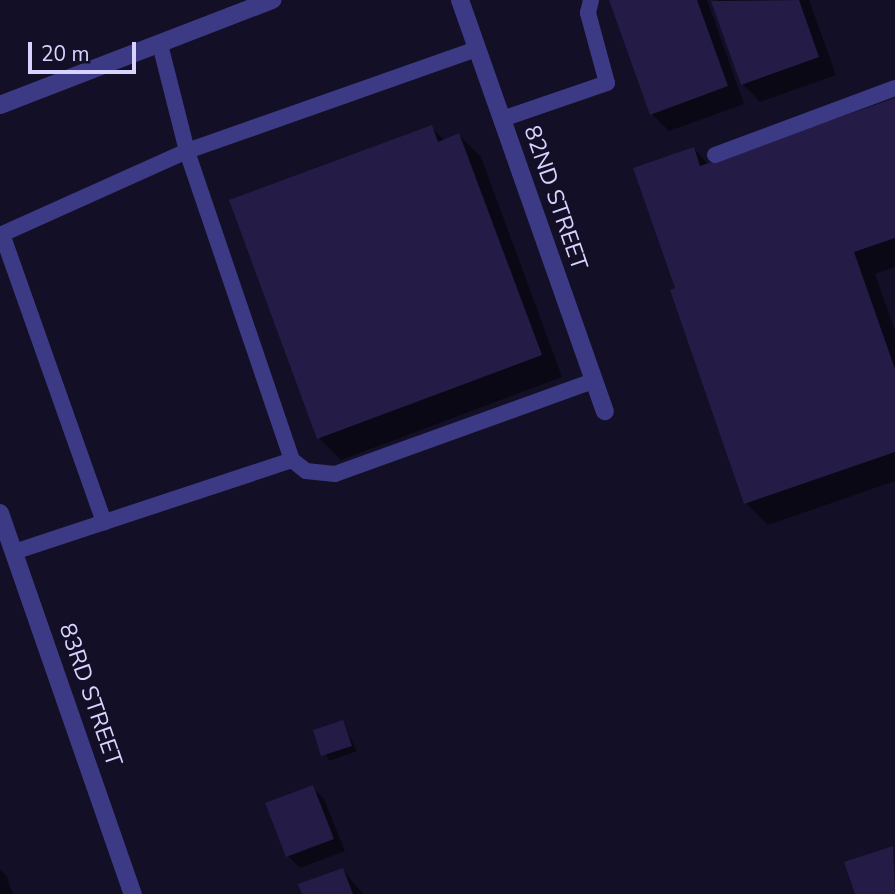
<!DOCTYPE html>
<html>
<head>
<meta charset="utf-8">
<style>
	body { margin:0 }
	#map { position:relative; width:895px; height:894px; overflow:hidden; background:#130f26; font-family:"Nunito Sans",sans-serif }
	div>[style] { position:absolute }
	.shadow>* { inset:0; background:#0007 }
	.building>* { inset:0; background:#241b47 }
	.service>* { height:16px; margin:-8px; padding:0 8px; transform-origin:8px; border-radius:8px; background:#3d3a85 }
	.minor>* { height:18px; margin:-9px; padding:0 9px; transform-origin:9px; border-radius:9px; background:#3d3a85 }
	.tertiary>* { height:18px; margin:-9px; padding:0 9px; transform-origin:9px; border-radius:9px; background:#3d3a85 }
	span { translate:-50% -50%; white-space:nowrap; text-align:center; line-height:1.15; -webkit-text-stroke:5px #130f26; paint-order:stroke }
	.street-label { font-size:23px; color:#d9d4ff }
	.scale { position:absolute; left:28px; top:42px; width:108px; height:32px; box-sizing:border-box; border:4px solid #d9d4ff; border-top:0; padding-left:9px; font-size:21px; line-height:24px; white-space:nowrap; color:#d9d4ff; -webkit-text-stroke:5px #130f26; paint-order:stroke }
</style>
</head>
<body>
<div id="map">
	<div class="shadow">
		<div style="clip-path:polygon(611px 0,707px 0,744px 104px,669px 131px,652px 114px)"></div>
		<div style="clip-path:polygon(718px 0,809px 0,836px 75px,760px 102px,743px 84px,713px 2px)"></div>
		<div style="clip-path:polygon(895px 100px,895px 267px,875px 274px,895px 331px,895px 481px,768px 525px,746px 503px,677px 289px,694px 149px,709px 165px)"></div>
		<div style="clip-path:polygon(431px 127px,445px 141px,459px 135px,481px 157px,562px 377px,341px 460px,319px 438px)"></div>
		<div style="clip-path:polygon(342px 722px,357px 751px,329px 761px,315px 731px)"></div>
		<div style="clip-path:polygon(312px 787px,324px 799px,345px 851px,300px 868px,288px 856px,267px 804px)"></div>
		<div style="clip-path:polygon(893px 848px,895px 894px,857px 894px)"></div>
		<div style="clip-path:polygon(0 870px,6px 875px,13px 894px,0 894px)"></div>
		<div style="clip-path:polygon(343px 870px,363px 894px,304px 894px)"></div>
	</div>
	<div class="building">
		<div style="clip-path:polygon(609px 0,697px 0,728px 86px,650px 115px)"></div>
		<div style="clip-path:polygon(799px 0,819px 57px,741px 85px,711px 1px)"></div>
		<div style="clip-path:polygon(895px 98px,895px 238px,854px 252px,895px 369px,895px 452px,744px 504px,670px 290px,675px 288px,633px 168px,694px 147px,700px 166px)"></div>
		<div style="clip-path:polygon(432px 125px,438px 142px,459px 133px,542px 355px,317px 439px,229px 200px)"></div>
		<div style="clip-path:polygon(343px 720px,352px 746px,321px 756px,313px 730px)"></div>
		<div style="clip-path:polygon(313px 785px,334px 839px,286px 857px,265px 803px)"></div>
		<div style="clip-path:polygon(893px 846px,895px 894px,855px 894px,844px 862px)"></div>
		<div style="clip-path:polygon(343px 868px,353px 894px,302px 894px,298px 884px)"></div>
	</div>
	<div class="service">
		<div style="left:502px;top:119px;width:111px;rotate:-18.9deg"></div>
		<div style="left:607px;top:83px;width:73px;rotate:-105.2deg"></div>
		<div style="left:588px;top:13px;width:13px;rotate:-77deg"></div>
		<div style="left:715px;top:155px;width:192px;rotate:-20.4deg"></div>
		<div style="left:2px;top:234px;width:306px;rotate:70.5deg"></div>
		<div style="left:0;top:235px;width:205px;rotate:-24.2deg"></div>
		<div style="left:187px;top:151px;width:110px;rotate:-104.2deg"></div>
		<div style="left:292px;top:460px;width:326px;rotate:-108.8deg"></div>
		<div style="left:187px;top:151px;width:307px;rotate:-19.4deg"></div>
		<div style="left:14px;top:552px;width:293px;rotate:-18.3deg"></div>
		<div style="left:292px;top:460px;width:18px;rotate:38deg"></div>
		<div style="left:306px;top:471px;width:29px;rotate:6deg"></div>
		<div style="left:335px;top:474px;width:275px;rotate:-19.8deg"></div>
	</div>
	<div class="minor">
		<div style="left:460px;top:0;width:436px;rotate:70.6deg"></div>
		<div style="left:0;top:513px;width:404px;rotate:70.8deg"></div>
	</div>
	<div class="tertiary">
		<div style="left:0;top:105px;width:292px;rotate:-21.1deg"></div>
	</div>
	<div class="street-label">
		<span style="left:555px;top:198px;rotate:71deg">82ND STREET</span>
		<span style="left:90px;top:695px;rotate:71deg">83RD STREET</span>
	</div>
	<div class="scale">20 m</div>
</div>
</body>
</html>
